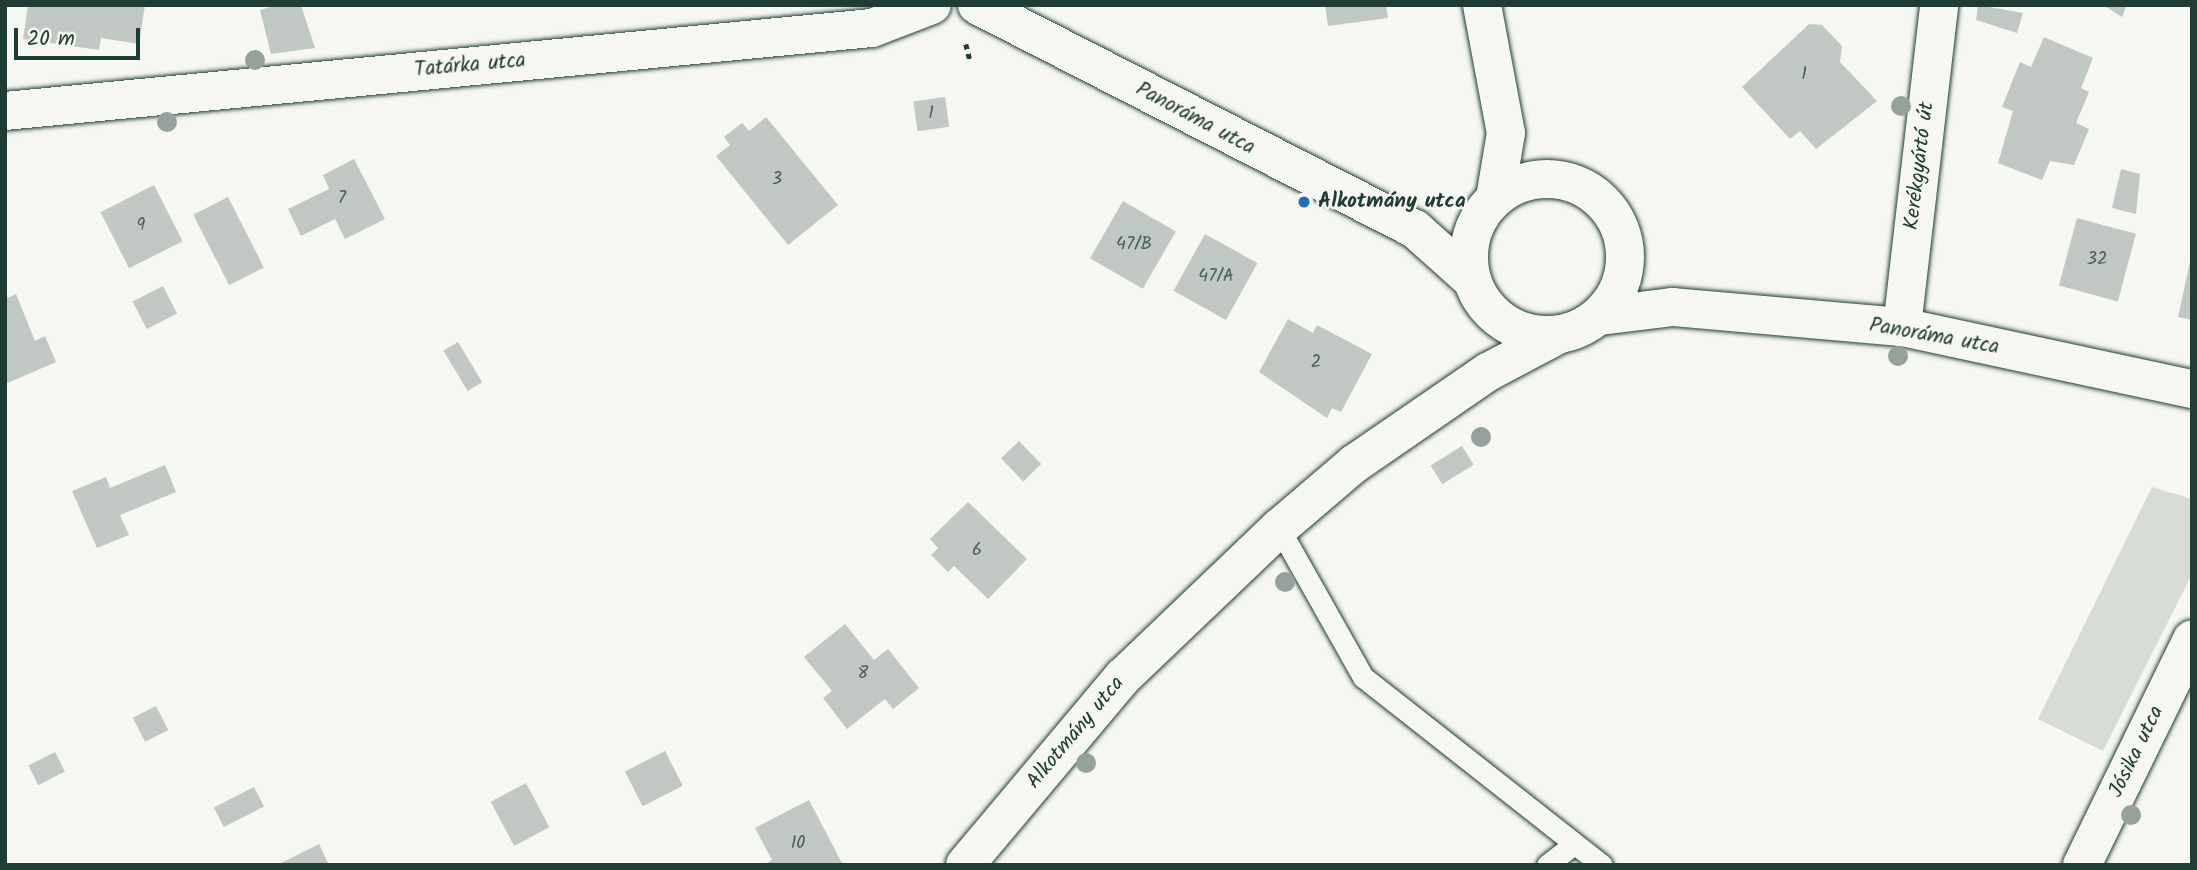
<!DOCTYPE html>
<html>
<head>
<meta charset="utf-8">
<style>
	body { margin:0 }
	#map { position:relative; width:2197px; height:870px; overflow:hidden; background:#f6f6f2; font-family:Kalam,sans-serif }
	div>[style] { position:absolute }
	.green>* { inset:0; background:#d6dbd6 }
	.building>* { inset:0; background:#c1c8c3; transform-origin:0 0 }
	.path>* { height:4.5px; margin-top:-2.25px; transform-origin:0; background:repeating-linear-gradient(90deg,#1f3d34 0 5px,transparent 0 10px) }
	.roads { filter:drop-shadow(0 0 2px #1f3d34) drop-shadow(0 0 2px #1f3d34) }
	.service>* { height:21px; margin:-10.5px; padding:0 10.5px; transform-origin:10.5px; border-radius:10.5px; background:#f6f6f2 }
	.minor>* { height:38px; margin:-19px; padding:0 19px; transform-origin:19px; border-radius:19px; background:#f6f6f2 }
	.minor>.ring { margin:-19px; padding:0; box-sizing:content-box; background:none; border:38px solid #f6f6f2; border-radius:50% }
	.trees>* { width:20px; height:20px; margin:-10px; border-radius:50%; background:#94a29b }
	.dots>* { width:19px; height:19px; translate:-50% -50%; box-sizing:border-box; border:4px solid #f6f6f2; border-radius:50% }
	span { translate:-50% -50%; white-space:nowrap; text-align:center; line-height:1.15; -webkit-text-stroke:5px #f6f6f2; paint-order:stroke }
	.number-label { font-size:18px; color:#486058 }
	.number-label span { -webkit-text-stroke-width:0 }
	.street-label { font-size:21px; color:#1f3d34 }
	.poi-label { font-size:21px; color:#1f3d34; font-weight:700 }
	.left { translate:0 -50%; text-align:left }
	.frame { position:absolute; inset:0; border:7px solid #1f3d34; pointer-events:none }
	.scale { position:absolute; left:14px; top:28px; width:126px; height:32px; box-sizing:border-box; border:4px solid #1f3d34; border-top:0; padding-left:9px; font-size:21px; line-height:24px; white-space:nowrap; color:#1f3d34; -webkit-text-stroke:5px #f6f6f2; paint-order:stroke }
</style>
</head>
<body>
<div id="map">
	<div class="green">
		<div style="clip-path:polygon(2152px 487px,2192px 499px,2192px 574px,2103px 751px,2038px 719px)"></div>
	</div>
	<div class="building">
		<div style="clip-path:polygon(28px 5px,145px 5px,139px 44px,101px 38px,99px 50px,23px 39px)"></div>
		<div style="clip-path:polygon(278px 5px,301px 5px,315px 48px,271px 54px,260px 10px)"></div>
		<div style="clip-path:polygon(1325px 5px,1386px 5px,1388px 18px,1328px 26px)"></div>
		<div style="clip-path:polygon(1978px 5px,2023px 13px,2017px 33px,1976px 20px)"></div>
		<div style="clip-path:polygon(2103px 5px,2127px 5px,2122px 17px)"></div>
		<div style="clip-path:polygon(1809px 24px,1822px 25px,1842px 46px,1840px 62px,1877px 101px,1816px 149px,1800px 131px,1790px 139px,1742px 87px)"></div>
		<div style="clip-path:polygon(2044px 37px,2093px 58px,2081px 88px,2089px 92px,2076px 123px,2089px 129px,2074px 165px,2050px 161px,2042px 180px,1998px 163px,2013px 111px,2002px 107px,2020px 62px,2031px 67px)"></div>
		<div style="left:945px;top:97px;width:30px;height:32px;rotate:82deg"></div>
		<div style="clip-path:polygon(766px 117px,838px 205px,788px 245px,716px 156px,730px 145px,724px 137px,742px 123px,749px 131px)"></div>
		<div style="clip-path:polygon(354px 159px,385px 219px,345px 239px,335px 219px,301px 236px,288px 209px,329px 189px,323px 175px)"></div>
		<div style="clip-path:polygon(2121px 169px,2140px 174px,2136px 214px,2112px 208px)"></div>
		<div style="left:154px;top:185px;width:63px;height:60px;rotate:63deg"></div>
		<div style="left:228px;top:197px;width:79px;height:39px;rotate:63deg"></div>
		<div style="left:1123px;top:201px;width:61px;height:66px;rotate:30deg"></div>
		<div style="left:2077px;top:218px;width:61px;height:70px;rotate:15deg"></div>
		<div style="left:1205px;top:234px;width:60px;height:65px;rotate:29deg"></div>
		<div style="clip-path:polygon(2191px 257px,2192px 257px,2192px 320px,2178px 317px)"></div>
		<div style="left:163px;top:286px;width:31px;height:34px;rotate:63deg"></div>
		<div style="clip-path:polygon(16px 294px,35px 341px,45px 336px,56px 362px,5px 384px,5px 299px)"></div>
		<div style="clip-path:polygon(1288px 319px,1313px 333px,1317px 325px,1372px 354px,1341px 412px,1332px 408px,1327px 418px,1259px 372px)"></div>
		<div style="left:458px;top:342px;width:47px;height:17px;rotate:59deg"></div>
		<div style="left:1019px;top:441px;width:32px;height:25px;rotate:46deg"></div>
		<div style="left:1462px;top:446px;width:22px;height:37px;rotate:58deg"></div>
		<div style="clip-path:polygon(165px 465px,176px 492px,120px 515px,129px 535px,97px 548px,72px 491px,106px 477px,110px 488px)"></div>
		<div style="clip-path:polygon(968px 502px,1027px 559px,988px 599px,954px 566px,948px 572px,931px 555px,938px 548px,930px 539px)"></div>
		<div style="clip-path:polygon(845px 624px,874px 660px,888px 649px,919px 688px,893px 709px,885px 699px,847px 729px,823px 698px,832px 691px,804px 657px)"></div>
		<div style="left:156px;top:706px;width:27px;height:26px;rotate:63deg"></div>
		<div style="left:665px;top:751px;width:39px;height:45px;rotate:63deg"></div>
		<div style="left:55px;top:752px;width:22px;height:30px;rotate:63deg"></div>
		<div style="left:526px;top:783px;width:50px;height:40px;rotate:62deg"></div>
		<div style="left:254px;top:787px;width:22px;height:45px;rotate:63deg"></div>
		<div style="clip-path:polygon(809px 800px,843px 865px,763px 865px,772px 860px,755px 828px)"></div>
		<div style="clip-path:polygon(319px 844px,329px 865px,282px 865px,281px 863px)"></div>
	</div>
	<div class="path">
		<div style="left:966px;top:44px;width:16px;rotate:76deg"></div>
	</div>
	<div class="roads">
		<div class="service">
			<div style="left:1279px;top:528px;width:171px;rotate:60.6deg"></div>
			<div style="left:1363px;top:677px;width:304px;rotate:38.2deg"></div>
			<div style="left:1547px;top:865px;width:34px;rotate:-38deg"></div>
		</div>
		<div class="minor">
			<div style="left:977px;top:5px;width:492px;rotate:27.1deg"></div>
			<div style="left:1415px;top:229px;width:76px;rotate:41.8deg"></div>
			<div style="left:1482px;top:5px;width:130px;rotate:79.4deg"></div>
			<div style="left:1506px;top:133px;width:66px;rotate:99.6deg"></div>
			<div style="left:5px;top:111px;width:871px;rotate:-5.47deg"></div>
			<div style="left:872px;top:28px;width:64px;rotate:-21deg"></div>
			<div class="ring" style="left:1469px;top:179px;width:118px;height:118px"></div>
			<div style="left:1600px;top:316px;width:74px;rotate:-7deg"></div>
			<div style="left:1673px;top:307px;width:230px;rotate:5deg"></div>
			<div style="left:1902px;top:327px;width:297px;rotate:12.1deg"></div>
			<div style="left:1902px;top:327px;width:324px;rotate:-83.4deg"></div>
			<div style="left:965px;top:865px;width:246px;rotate:-50deg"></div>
			<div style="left:1123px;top:677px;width:216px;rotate:-43.7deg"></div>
			<div style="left:1279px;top:528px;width:99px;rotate:-40.5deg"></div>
			<div style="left:1354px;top:464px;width:163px;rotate:-34.5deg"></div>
			<div style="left:1488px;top:372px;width:79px;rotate:-27.9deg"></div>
			<div style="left:2082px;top:865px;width:251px;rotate:-64deg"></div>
		</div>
	</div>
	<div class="trees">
		<div style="left:255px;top:60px"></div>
		<div style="left:1901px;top:106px"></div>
		<div style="left:167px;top:122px"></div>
		<div style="left:1898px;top:356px"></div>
		<div style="left:1481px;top:437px"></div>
		<div style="left:1285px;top:582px"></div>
		<div style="left:1086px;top:763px"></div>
		<div style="left:2131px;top:815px"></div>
	</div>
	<div class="dots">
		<div style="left:1304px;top:202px;background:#1f6fb2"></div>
	</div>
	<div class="number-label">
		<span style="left:1804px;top:75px">1</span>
		<span style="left:931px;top:114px">1</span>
		<span style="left:777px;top:180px">3</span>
		<span style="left:342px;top:199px">7</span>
		<span style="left:141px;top:226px">9</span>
		<span style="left:1134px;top:245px">47/B</span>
		<span style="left:2097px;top:260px">32</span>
		<span style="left:1216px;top:277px">47/A</span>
		<span style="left:1316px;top:363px">2</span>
		<span style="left:977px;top:551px">6</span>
		<span style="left:863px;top:674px">8</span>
		<span style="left:798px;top:844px">10</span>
	</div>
	<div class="street-label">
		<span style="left:470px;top:66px;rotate:-5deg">Tatárka utca</span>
		<span style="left:1195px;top:119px;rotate:28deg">Panoráma utca</span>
		<span style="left:1920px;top:166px;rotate:-83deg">Kerékgyártó út</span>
		<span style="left:1934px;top:337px;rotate:10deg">Panoráma utca</span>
		<span style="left:1076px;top:733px;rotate:-50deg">Alkotmány utca</span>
		<span style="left:2137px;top:752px;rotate:-64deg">Jósika utca</span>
	</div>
	<div class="poi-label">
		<span class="left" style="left:1318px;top:202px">Alkotmány utca</span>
	</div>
	<div class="frame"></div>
	<div class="scale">20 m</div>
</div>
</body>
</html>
